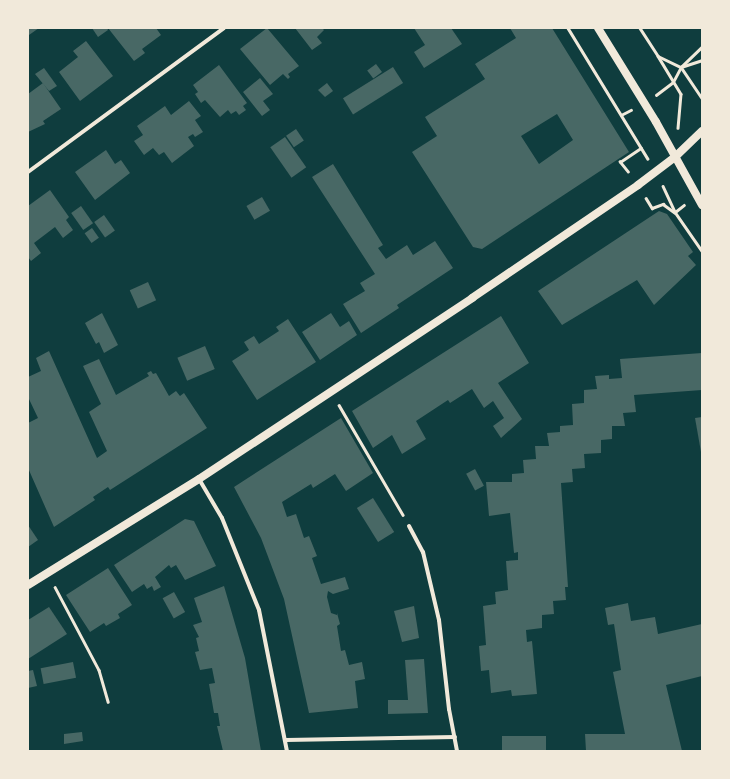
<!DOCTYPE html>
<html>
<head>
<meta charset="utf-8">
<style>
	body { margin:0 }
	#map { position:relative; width:730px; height:779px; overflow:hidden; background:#0f3d3e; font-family:Lato,sans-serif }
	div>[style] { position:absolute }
	.building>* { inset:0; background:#486865; transform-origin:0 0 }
	.path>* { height:2.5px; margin:-1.25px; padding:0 1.25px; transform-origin:1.25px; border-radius:1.25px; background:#f1e9da }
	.minor>* { height:4px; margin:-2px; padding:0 2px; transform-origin:2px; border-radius:2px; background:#f1e9da }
	.secondary>* { height:8px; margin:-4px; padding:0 4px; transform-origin:4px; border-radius:4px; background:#f1e9da }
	span { translate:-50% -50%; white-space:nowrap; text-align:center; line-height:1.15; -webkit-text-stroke:3.5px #f1e9da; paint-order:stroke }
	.frame { position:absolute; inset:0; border:29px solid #f1e9da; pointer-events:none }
</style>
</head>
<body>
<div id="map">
	<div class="building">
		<div style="clip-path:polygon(28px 28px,39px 28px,29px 35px)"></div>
		<div style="clip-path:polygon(92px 28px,107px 28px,108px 30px,98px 37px)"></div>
		<div style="clip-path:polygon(108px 28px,156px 28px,161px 35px,142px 49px,145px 53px,134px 61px)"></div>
		<div style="clip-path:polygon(267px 28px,299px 66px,288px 74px,290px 77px,288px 79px,283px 74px,270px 85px,240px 49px)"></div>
		<div style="clip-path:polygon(295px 28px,322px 28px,324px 30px,317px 37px,322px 43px,312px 50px)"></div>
		<div style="clip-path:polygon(414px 28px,451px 28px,462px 44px,424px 68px,414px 52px,425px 45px)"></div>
		<div style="clip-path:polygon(evenodd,510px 28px,552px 28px,629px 152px,482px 249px,473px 247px,412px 152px,437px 136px,425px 117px,485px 79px,475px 64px,516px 38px,510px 28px,557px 114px,573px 140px,539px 164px,521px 136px,557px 114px)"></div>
		<div style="clip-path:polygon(86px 41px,113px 76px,80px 101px,59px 72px,78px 57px,73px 51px)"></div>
		<div style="left:376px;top:64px;width:10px;height:11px;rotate:53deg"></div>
		<div style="clip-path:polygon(219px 65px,247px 103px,243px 106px,246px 110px,239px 115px,236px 111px,231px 114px,228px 110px,220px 117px,205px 100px,201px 103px,195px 94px,198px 92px,193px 85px)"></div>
		<div style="left:393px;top:67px;width:19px;height:59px;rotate:58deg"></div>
		<div style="clip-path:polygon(44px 68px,57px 86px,49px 91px,35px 74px)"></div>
		<div style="clip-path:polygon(260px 78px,273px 94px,263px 101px,270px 110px,262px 116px,243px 92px)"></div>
		<div style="clip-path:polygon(43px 83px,61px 109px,43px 121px,45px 124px,28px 132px,28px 94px)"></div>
		<div style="clip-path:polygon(327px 83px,333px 91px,325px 97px,318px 90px)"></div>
		<div style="clip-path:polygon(189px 101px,201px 116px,195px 120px,203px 132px,195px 137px,193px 134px,188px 137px,194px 146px,172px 163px,164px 152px,159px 155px,153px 148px,144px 155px,134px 141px,143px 135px,137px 126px,165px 106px,171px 115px)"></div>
		<div style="left:296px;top:129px;width:14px;height:12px;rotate:56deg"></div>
		<div style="left:285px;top:137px;width:37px;height:18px;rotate:55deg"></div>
		<div style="clip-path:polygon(106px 150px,115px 164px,121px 160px,130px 173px,95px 200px,75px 172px)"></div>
		<div style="clip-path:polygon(333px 164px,383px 245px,378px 248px,386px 259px,407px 245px,413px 255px,435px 241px,453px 268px,397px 305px,399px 308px,361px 333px,343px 304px,365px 291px,360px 283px,375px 274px,312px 177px)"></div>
		<div style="clip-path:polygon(50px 190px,69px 217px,66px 220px,73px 230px,63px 238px,55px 227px,34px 243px,41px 253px,31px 261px,28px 257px,28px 206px)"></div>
		<div style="left:262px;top:197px;width:16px;height:18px;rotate:60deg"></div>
		<div style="left:81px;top:206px;width:21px;height:12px;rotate:55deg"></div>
		<div style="clip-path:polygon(659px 211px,667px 214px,693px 252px,688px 256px,696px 265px,654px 305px,637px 280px,562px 325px,538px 291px)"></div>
		<div style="left:104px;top:215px;width:19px;height:12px;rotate:55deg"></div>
		<div style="left:92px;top:228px;width:12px;height:9px;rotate:55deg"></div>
		<div style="left:148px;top:282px;width:20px;height:20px;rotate:66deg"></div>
		<div style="clip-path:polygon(102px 313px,118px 345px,104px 353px,99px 342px,96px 344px,85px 323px)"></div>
		<div style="clip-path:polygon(331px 313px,340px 327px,349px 321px,357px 335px,320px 360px,302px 332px)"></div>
		<div style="clip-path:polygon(501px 316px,529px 363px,498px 383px,522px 419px,501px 438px,493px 426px,504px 418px,493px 401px,484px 408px,472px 389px,450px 403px,448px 400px,416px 421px,426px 439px,402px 454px,392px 435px,373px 448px,352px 411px)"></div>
		<div style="clip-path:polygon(288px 319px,316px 362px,257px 400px,232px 361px,249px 350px,244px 342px,254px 336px,259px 344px,279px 331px,276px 327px)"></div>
		<div style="left:205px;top:346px;width:25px;height:30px;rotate:67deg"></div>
		<div style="clip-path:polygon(49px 351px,97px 458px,107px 451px,89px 412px,101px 404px,83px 366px,99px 359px,116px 395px,149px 376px,147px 373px,151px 371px,153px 374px,156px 373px,169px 396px,176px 391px,180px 396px,184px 393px,207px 428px,110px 490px,108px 487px,93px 497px,95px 500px,54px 527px,28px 468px,28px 423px,38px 418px,28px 397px,28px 377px,41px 371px,36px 358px)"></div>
		<div style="clip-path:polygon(702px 353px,702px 390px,634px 395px,636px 412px,623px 413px,625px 426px,612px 426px,612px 439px,601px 440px,601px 453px,584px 454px,585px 468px,572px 469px,573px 482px,561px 483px,568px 587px,565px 587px,566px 600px,553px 601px,554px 614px,542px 615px,542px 628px,526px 630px,527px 642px,532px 641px,537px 694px,512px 696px,511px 690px,491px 693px,489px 670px,481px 671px,479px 646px,486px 645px,483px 606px,496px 604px,495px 592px,508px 590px,506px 561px,518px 560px,518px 552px,514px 553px,510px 513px,489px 516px,486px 482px,512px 482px,512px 474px,524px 473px,523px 460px,536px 459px,535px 446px,549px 446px,547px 433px,560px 432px,560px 426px,573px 425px,572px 404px,584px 403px,584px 390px,597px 389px,595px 376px,609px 375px,609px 379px,622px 378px,620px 359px)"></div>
		<div style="clip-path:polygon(702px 417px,702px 452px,701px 452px,695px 418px)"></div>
		<div style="clip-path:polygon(341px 418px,373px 473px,346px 491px,335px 474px,313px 488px,311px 484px,282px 502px,287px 517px,296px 514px,304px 538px,309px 536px,317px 556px,312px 558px,321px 584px,345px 577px,349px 589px,333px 594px,328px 591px,327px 597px,331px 613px,337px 615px,337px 613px,340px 624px,337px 626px,341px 651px,345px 650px,349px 665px,362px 662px,365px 679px,355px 681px,358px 708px,309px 713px,284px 599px,261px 538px,234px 487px)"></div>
		<div style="left:475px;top:469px;width:19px;height:10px;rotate:62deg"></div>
		<div style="left:373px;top:498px;width:40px;height:19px;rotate:58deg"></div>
		<div style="clip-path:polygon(185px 519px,194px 521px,216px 566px,185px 580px,176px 565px,171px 568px,169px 565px,155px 577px,161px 587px,154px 591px,152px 586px,147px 589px,144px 584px,132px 592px,114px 565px)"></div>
		<div style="clip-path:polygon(28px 525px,38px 540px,28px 547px)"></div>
		<div style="clip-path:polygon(108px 568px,132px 605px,118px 614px,120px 618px,106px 626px,104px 623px,90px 632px,66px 595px)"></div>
		<div style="clip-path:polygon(224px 586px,245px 658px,261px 751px,223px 751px,217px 726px,220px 726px,218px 713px,214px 713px,209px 684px,215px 683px,212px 668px,200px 670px,195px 652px,199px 651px,196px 638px,199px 637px,193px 625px,202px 622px,194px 598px)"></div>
		<div style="left:174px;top:592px;width:23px;height:13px;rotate:61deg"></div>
		<div style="clip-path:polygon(628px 603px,631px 621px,655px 617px,658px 634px,702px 624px,702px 676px,666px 685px,682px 751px,586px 751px,585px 734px,625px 734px,613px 672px,621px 670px,614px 624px,608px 625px,605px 608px)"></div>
		<div style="clip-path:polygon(414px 606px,419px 638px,402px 642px,394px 611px)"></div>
		<div style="clip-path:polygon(49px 607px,67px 634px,28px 659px,28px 620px)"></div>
		<div style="clip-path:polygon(424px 659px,428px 713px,388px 714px,388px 700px,408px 700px,405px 660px)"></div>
		<div style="left:73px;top:662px;width:16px;height:33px;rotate:79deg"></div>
		<div style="clip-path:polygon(33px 670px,37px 686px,28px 688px,28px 671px)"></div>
		<div style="clip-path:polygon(82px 732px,83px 741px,64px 744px,64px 734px)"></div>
		<div style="left:502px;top:736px;width:44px;height:15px"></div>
	</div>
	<div class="path">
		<div style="left:568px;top:28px;width:153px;rotate:58.6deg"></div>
		<div style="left:640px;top:28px;width:33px;rotate:57deg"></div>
		<div style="left:658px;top:56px;width:25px;rotate:26deg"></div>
		<div style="left:681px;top:67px;width:22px;rotate:-18deg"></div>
		<div style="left:658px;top:56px;width:44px;rotate:58.8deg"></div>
		<div style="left:681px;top:94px;width:34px;rotate:95deg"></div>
		<div style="left:681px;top:67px;width:37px;rotate:56deg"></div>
		<div style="left:656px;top:95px;width:21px;rotate:-37deg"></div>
		<div style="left:673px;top:82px;width:17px;rotate:-62deg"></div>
		<div style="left:681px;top:67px;width:29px;rotate:-44deg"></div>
		<div style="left:621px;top:115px;width:11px;rotate:-27deg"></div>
		<div style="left:628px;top:172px;width:13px;rotate:-129deg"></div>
		<div style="left:620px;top:162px;width:25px;rotate:-34deg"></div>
		<div style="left:663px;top:186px;width:29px;rotate:65deg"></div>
		<div style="left:675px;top:212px;width:47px;rotate:55.3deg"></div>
		<div style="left:646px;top:198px;width:12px;rotate:59deg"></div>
		<div style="left:652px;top:208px;width:12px;rotate:-20deg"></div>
		<div style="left:663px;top:204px;width:14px;rotate:36deg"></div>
		<div style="left:675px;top:212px;width:11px;rotate:-38deg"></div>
		<div style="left:339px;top:405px;width:127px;rotate:59.8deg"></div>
		<div style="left:55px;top:587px;width:94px;rotate:62.1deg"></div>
		<div style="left:99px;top:670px;width:33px;rotate:74deg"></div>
	</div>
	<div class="minor">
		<div style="left:28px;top:172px;width:243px;rotate:-36.3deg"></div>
		<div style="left:199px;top:479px;width:45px;rotate:59.5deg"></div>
		<div style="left:222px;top:518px;width:99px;rotate:68.1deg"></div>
		<div style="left:259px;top:610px;width:144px;rotate:78.8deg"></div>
		<div style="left:409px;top:526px;width:30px;rotate:62deg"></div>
		<div style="left:423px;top:552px;width:70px;rotate:76.8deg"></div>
		<div style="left:439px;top:620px;width:90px;rotate:83.6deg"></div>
		<div style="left:449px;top:709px;width:43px;rotate:79.2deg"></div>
		<div style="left:286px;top:740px;width:169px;rotate:-1deg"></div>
	</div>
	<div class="secondary">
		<div style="left:598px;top:28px;width:110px;rotate:58.3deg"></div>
		<div style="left:656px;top:122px;width:95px;rotate:61deg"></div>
		<div style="left:28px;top:585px;width:201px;rotate:-31.8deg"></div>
		<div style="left:199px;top:479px;width:328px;rotate:-33.5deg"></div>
		<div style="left:472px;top:298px;width:201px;rotate:-34.2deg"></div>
		<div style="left:638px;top:185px;width:46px;rotate:-37.1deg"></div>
		<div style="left:675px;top:157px;width:37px;rotate:-44deg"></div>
	</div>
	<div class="frame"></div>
</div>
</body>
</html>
